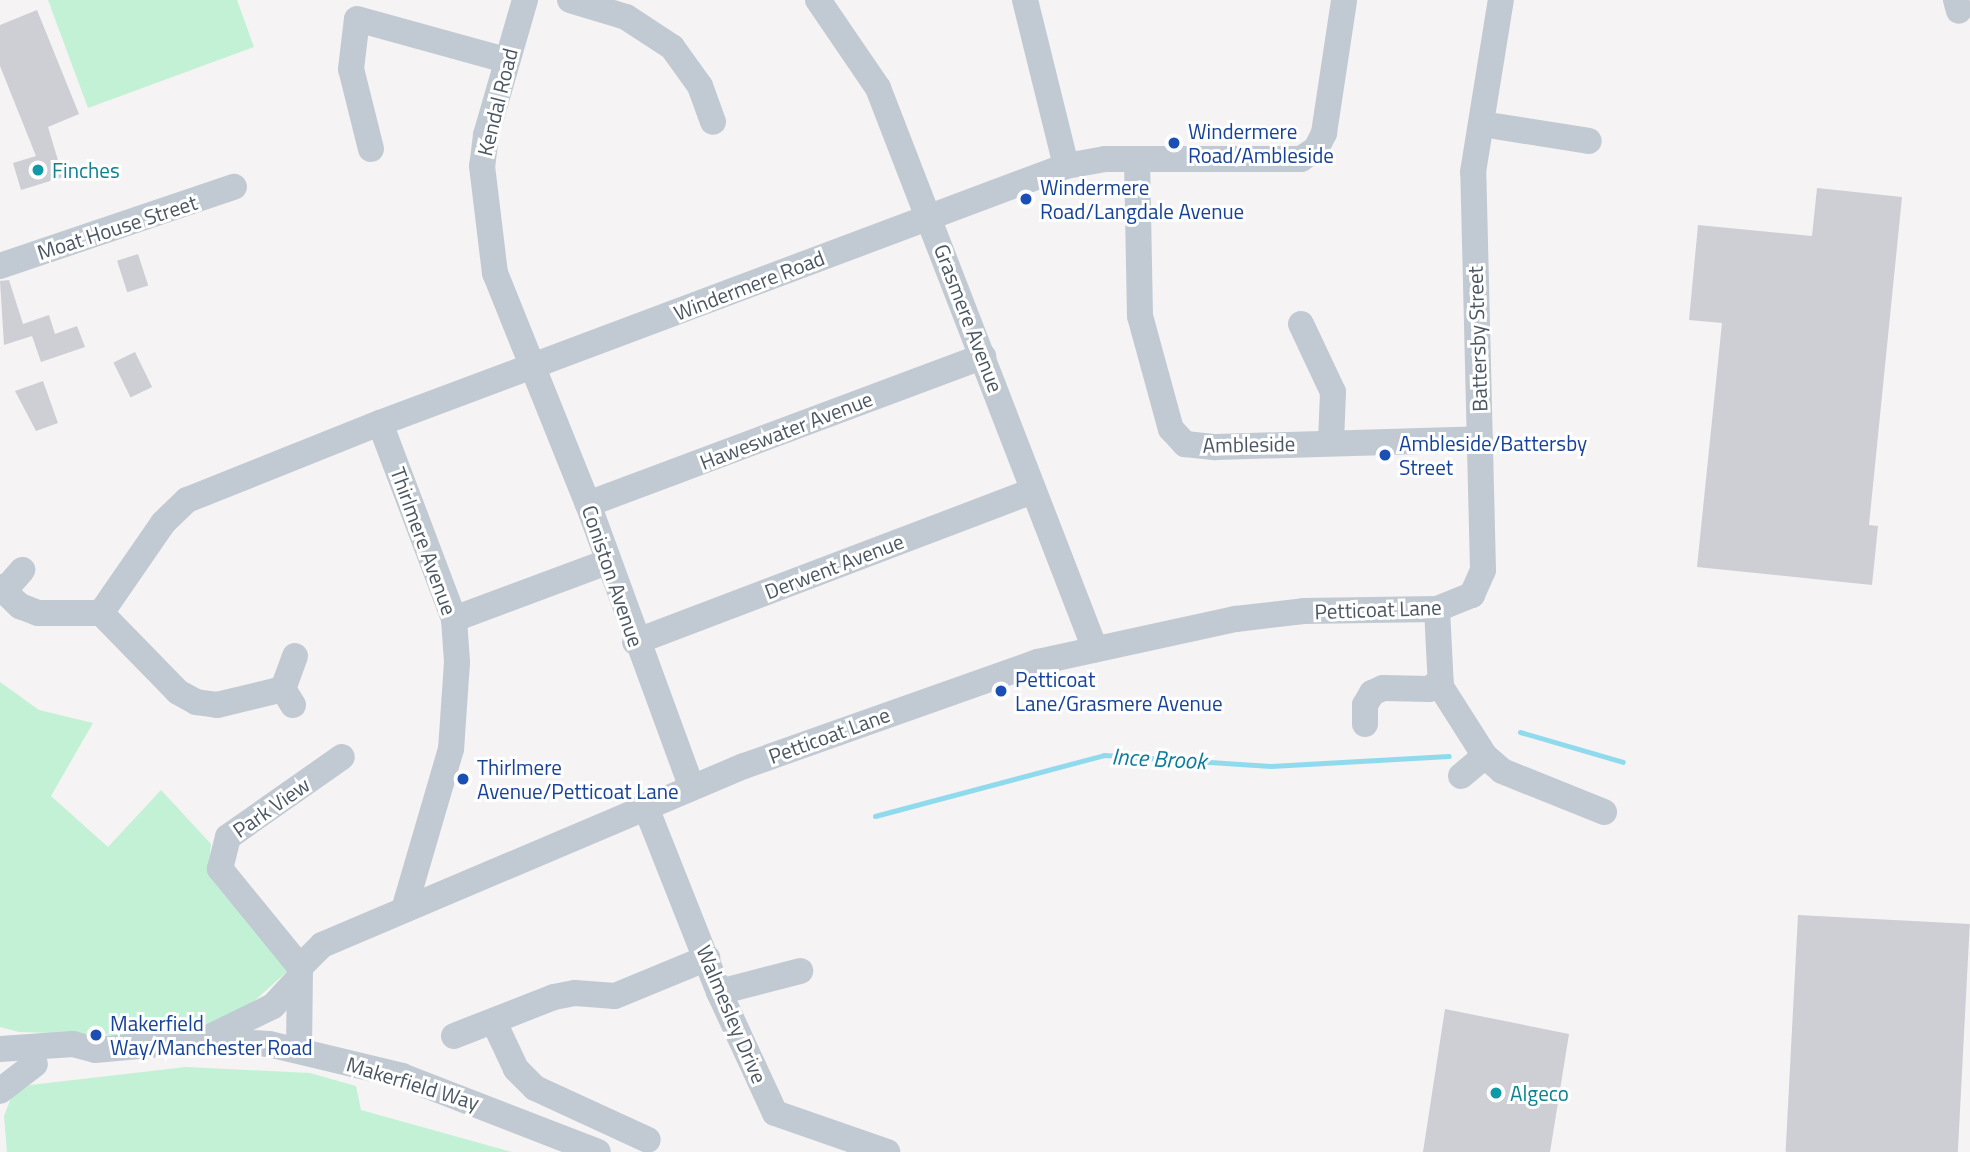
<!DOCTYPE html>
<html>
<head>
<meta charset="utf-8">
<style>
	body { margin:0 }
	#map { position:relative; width:1970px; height:1152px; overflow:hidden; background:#f5f3f3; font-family:"Titillium Web",sans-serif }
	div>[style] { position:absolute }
	.green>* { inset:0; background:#c3f1d5 }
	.stream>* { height:5px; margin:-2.5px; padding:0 2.5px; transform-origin:2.5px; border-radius:2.5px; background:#90daee }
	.building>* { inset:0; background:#cdcfd5; transform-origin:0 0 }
	.minor>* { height:26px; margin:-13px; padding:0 13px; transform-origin:13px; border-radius:13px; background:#c1cad2 }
	.dots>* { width:19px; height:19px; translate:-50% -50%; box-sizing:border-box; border:4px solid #fff; border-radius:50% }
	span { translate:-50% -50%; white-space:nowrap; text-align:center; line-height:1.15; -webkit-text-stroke:6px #fff; paint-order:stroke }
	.street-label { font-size:21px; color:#4a5661 }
	.transit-label { font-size:21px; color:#164399 }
	.left { translate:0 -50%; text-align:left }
	.culture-label { font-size:21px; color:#0d838f }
	.water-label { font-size:23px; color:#0c7c9b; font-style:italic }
</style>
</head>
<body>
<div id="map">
	<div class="green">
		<div style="clip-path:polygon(48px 0,237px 0,254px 47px,88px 108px)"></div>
		<div style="clip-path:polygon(0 682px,39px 710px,93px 723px,51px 796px,108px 847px,161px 790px,211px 844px,209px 865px,290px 969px,234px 1019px,180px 1037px,19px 1032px,0 1027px)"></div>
		<div style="clip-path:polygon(186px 1067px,310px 1073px,356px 1086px,361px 1110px,512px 1152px,7px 1152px,4px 1116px,12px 1095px,30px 1085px)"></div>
	</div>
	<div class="stream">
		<div style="left:1520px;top:732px;width:107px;rotate:16.2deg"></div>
		<div style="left:875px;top:816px;width:237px;rotate:-14.9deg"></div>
		<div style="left:1104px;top:755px;width:167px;rotate:3.8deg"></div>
		<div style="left:1271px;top:766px;width:178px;rotate:-3.2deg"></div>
	</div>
	<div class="building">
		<div style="clip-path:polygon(37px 10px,79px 114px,48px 127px,63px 177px,21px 190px,13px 163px,36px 156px,0 66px,0 25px)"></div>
		<div style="clip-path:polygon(1817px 188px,1902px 197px,1869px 525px,1878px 526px,1872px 585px,1697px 567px,1722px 323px,1689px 320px,1698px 225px,1812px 236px)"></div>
		<div style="left:138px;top:254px;width:33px;height:22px;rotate:72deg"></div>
		<div style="clip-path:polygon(9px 280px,23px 324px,49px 315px,55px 334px,77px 326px,85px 347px,41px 362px,32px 336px,4px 345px,0 281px)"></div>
		<div style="left:135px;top:352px;width:39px;height:24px;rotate:64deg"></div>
		<div style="clip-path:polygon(43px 381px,58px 423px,36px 431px,15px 391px)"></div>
		<div style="left:1798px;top:915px;width:172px;height:237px;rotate:3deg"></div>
		<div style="clip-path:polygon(1445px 1009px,1569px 1034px,1550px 1152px,1423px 1152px)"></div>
	</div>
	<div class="minor">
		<div style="left:525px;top:0;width:141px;rotate:106.1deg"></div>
		<div style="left:486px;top:135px;width:31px;rotate:97deg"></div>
		<div style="left:482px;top:166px;width:108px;rotate:83.1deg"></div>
		<div style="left:495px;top:273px;width:249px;rotate:68.1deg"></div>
		<div style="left:588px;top:504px;width:300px;rotate:69.9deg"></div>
		<div style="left:570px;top:0;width:59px;rotate:16.9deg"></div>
		<div style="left:626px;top:17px;width:55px;rotate:33.1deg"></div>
		<div style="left:672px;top:47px;width:48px;rotate:54.3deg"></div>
		<div style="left:700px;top:86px;width:38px;rotate:70deg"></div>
		<div style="left:818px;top:0;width:107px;rotate:55.7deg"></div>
		<div style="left:878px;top:88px;width:602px;rotate:68.85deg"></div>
		<div style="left:1025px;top:0;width:171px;rotate:76.1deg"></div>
		<div style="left:1956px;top:0;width:11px;rotate:75deg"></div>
		<div style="left:1482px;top:124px;width:108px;rotate:9deg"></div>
		<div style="left:371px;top:149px;width:82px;rotate:-104deg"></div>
		<div style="left:351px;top:69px;width:50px;rotate:-83.2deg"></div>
		<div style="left:357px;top:19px;width:155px;rotate:15.4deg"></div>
		<div style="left:1137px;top:160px;width:156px;rotate:88.9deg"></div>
		<div style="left:1140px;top:316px;width:117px;rotate:74.7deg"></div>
		<div style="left:1171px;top:429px;width:21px;rotate:47deg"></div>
		<div style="left:1185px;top:444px;width:31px;rotate:6deg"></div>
		<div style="left:1216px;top:447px;width:264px;rotate:-1.7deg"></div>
		<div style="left:0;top:266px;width:247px;rotate:-18.7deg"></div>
		<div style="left:1301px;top:324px;width:75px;rotate:64.8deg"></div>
		<div style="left:1333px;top:392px;width:49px;rotate:92.3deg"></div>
		<div style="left:380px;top:423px;width:210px;rotate:69.3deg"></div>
		<div style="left:454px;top:619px;width:43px;rotate:86deg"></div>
		<div style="left:457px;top:662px;width:87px;rotate:93.9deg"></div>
		<div style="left:451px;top:749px;width:164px;rotate:106.3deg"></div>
		<div style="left:588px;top:504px;width:422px;rotate:-20.5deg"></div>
		<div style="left:0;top:587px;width:28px;rotate:44deg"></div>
		<div style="left:20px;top:606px;width:19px;rotate:21deg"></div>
		<div style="left:38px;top:613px;width:63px"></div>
		<div style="left:101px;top:613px;width:110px;rotate:45.7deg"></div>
		<div style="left:178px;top:692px;width:21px;rotate:29deg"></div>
		<div style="left:196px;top:702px;width:21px;rotate:8deg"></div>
		<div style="left:217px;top:705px;width:68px;rotate:-13.6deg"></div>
		<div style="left:4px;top:591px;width:28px;rotate:-49deg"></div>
		<div style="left:1437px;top:609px;width:78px;rotate:87.1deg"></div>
		<div style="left:1441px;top:687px;width:82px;rotate:57.5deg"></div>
		<div style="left:1485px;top:756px;width:23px;rotate:41deg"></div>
		<div style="left:1502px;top:771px;width:110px;rotate:21.9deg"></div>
		<div style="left:101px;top:613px;width:109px;rotate:-55.4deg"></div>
		<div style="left:163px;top:523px;width:33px;rotate:-44deg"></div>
		<div style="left:187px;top:500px;width:208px;rotate:-21.8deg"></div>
		<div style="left:380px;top:423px;width:733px;rotate:-20.54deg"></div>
		<div style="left:1066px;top:166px;width:40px;rotate:-10deg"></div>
		<div style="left:1105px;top:159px;width:196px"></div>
		<div style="left:1301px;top:159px;width:18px;rotate:-34deg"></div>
		<div style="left:1316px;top:149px;width:18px;rotate:-63deg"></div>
		<div style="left:1324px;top:133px;width:134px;rotate:-81.4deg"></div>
		<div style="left:454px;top:619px;width:163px;rotate:-20.4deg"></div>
		<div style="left:635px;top:642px;width:426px;rotate:-20.8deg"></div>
		<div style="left:293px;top:705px;width:19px;rotate:-122deg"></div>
		<div style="left:283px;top:689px;width:35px;rotate:-70deg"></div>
		<div style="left:1365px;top:724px;width:19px;rotate:-90deg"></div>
		<div style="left:1365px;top:705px;width:14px;rotate:-60deg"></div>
		<div style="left:1372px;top:693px;width:12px;rotate:-24deg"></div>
		<div style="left:1383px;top:688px;width:46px;rotate:1.2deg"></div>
		<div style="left:1429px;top:689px;width:14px;rotate:-36deg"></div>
		<div style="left:1461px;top:776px;width:31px;rotate:-40deg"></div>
		<div style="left:645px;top:805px;width:201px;rotate:68.4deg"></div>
		<div style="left:719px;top:992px;width:133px;rotate:65.2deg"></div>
		<div style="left:775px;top:1113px;width:119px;rotate:19.2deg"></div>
		<div style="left:300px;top:967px;width:127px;rotate:-129.2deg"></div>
		<div style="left:220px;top:869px;width:33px;rotate:-76deg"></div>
		<div style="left:228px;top:837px;width:139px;rotate:-35.1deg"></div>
		<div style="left:719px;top:992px;width:84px;rotate:-14.5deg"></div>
		<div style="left:494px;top:1022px;width:52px;rotate:64.9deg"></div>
		<div style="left:516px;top:1069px;width:27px;rotate:45deg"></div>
		<div style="left:535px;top:1088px;width:124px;rotate:24.7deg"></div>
		<div style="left:454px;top:1036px;width:107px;rotate:-21.3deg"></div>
		<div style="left:554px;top:997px;width:21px;rotate:-11deg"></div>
		<div style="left:575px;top:993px;width:40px;rotate:4.3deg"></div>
		<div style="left:615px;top:996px;width:100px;rotate:-22.4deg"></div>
		<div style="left:208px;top:1038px;width:72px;rotate:-26.2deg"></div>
		<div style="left:273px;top:1006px;width:38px;rotate:-47deg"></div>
		<div style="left:0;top:1049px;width:73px;rotate:-3.9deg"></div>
		<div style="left:73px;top:1044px;width:23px;rotate:15deg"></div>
		<div style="left:95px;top:1050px;width:110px;rotate:-5.2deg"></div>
		<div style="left:205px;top:1040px;width:64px;rotate:3.6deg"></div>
		<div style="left:269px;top:1044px;width:137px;rotate:13.5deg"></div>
		<div style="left:402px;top:1076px;width:210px;rotate:21.2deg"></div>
		<div style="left:299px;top:1050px;width:83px;rotate:-89.3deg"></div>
		<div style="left:300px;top:967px;width:31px;rotate:-45deg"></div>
		<div style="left:322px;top:945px;width:458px;rotate:-23deg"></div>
		<div style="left:744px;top:766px;width:312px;rotate:-19.5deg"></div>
		<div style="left:1038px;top:662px;width:203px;rotate:-12.3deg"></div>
		<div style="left:1236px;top:619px;width:68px;rotate:-6.7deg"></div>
		<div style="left:1304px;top:611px;width:133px;rotate:-0.9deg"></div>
		<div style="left:1437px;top:609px;width:38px;rotate:-22deg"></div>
		<div style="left:1472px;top:595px;width:27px;rotate:-66deg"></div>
		<div style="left:1483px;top:570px;width:398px;rotate:-91.4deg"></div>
		<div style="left:1473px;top:172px;width:174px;rotate:-80.8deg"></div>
		<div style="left:0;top:1091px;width:44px;rotate:-37.6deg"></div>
	</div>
	<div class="dots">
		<div style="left:1174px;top:143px;background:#1a4fb4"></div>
		<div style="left:38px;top:170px;background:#0f9aa8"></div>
		<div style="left:1026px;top:199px;background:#1a4fb4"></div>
		<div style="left:1385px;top:455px;background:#1a4fb4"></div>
		<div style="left:1001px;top:691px;background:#1a4fb4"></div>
		<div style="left:463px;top:779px;background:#1a4fb4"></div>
		<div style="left:96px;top:1035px;background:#1a4fb4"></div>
		<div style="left:1496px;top:1093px;background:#0f9aa8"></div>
	</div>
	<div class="street-label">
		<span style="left:497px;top:102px;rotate:-76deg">Kendal Road</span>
		<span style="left:117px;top:227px;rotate:-18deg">Moat House Street</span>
		<span style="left:749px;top:285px;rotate:-21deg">Windermere Road</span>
		<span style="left:969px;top:318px;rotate:69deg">Grasmere Avenue</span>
		<span style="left:1477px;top:339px;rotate:-92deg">Battersby Street</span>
		<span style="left:786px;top:430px;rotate:-21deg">Haweswater Avenue</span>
		<span style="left:1249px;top:444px;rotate:-1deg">Ambleside</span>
		<span style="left:424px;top:541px;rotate:70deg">Thirlmere Avenue</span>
		<span style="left:834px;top:566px;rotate:-21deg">Derwent Avenue</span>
		<span style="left:613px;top:576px;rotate:71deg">Coniston Avenue</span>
		<span style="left:1378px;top:609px;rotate:-2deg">Petticoat Lane</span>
		<span style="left:829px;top:735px;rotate:-20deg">Petticoat Lane</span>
		<span style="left:271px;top:807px;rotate:-35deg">Park View</span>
		<span style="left:732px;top:1014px;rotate:67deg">Walmesley Drive</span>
		<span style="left:413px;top:1083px;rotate:17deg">Makerfield Way</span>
	</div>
	<div class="transit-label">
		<span class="left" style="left:1188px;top:143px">Windermere<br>Road/Ambleside</span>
		<span class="left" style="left:1040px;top:199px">Windermere<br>Road/Langdale Avenue</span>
		<span class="left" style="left:1399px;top:455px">Ambleside/Battersby<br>Street</span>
		<span class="left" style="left:1015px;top:691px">Petticoat<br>Lane/Grasmere Avenue</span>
		<span class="left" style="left:477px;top:779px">Thirlmere<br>Avenue/Petticoat Lane</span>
		<span class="left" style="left:110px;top:1035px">Makerfield<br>Way/Manchester Road</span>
	</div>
	<div class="culture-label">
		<span class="left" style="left:52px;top:170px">Finches</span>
		<span class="left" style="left:1510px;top:1093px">Algeco</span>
	</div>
	<div class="water-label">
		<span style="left:1159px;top:759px;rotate:3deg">Ince Brook</span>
	</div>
</div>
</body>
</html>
